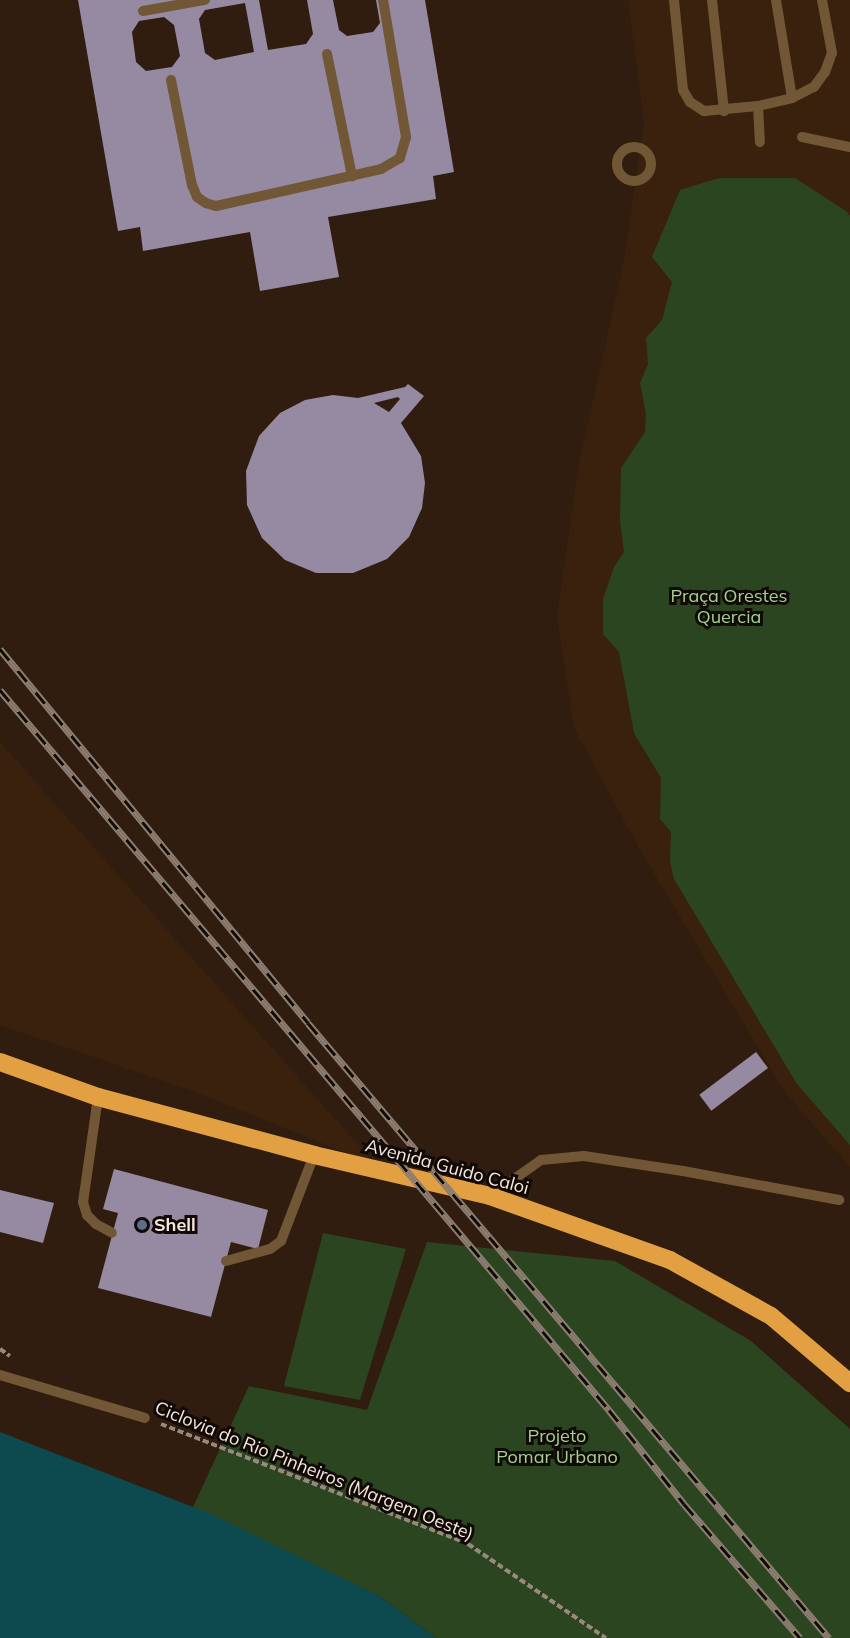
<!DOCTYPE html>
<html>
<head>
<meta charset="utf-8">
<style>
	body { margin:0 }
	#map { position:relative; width:850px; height:1638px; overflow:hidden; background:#301d0f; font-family:Mulish,sans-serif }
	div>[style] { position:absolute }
	.built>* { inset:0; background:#39210e }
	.green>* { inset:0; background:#2b4520 }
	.water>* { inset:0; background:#0c4a4f }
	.building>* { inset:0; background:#958aa2; transform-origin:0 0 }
	.path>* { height:4px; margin-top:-2px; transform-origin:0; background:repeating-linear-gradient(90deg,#98887d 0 6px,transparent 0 9px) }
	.lane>* { height:10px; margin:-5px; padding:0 5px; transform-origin:5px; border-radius:5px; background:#725736 }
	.lane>.ring { margin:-5px; padding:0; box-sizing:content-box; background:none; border:10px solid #725736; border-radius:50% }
	.highway>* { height:18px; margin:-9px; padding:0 9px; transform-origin:9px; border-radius:9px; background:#e3a042 }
	.rail>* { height:7px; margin-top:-3.5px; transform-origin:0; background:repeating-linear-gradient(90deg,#110905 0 14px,#8d7d71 0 28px); box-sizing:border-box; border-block:2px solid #8d7d71 }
	.dots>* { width:16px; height:16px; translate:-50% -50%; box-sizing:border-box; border:3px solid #110905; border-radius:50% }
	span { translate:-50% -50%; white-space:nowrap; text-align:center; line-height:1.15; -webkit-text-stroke:6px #110905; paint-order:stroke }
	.park-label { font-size:18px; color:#a3d390 }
	.street-label { font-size:18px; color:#f5e8df }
	.poi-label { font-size:18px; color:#f5e8df; font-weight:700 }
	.left { translate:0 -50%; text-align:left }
</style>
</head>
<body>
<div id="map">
	<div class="built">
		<div style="clip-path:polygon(628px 0,850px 0,850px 1167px,785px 1092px,639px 848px,574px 728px,557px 617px,578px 468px,624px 260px,644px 123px)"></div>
		<div style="clip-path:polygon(0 742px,376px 1165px,190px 1090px,0 1025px)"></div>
	</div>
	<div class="green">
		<div style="clip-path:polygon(719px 178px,795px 178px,846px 211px,850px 216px,850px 1145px,797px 1084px,674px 879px,670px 862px,671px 832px,660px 819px,661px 778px,634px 733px,619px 652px,603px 634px,603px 599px,614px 567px,624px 552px,620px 520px,621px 468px,645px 432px,646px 414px,640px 383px,648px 364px,646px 338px,662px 320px,672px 282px,652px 257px,680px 190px)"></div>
		<div style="clip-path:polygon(323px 1233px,406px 1249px,360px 1400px,284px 1386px)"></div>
		<div style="clip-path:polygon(427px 1242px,615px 1261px,751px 1341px,850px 1429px,850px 1638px,436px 1638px,379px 1596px,193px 1507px,249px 1386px,367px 1410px)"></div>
	</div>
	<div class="water">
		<div style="clip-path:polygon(0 1432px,211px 1514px,379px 1596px,436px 1638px,0 1638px)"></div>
	</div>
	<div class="building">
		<div style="clip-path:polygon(evenodd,78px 0,259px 0,268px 50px,306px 44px,313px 34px,307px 0,333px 0,339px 30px,347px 36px,373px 32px,380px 23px,376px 0,425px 0,454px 172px,433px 176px,436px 199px,328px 217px,339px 277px,260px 291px,250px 232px,143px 251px,140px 227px,118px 231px,78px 0,245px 3px,254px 52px,215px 60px,205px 53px,199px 19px,205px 10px,245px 3px,78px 0,164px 17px,174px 25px,180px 56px,172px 67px,146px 71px,136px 62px,132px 32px,139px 21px,164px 17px)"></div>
		<div style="clip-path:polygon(evenodd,408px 384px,424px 396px,401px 423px,421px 456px,425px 483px,422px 508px,409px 537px,387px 559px,353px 573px,316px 573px,285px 560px,262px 538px,247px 505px,246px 471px,259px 436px,280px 413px,305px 400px,333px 395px,358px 398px,405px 387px,408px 384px,398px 397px,400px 399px,389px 412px,374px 403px,398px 397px)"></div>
		<div style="left:756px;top:1052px;width:20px;height:71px;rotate:53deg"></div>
		<div style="clip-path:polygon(114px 1169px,268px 1210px,258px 1249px,231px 1242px,211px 1317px,98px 1288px,118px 1213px,103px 1209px)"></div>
		<div style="clip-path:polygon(0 1190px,54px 1203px,43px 1243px,0 1232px)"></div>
	</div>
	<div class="path">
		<div style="left:0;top:1349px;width:12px;rotate:35deg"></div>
		<div style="left:161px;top:1424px;width:330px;rotate:21.3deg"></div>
		<div style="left:468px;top:1544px;width:167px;rotate:34.3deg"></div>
	</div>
	<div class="lane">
		<div style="left:674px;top:0;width:90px;rotate:84.3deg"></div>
		<div style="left:683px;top:90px;width:14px;rotate:60deg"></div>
		<div style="left:690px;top:102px;width:17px;rotate:33deg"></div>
		<div style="left:704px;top:111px;width:54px;rotate:-5.3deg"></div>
		<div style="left:758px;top:106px;width:35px;rotate:-13deg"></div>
		<div style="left:792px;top:98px;width:25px;rotate:-27deg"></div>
		<div style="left:814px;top:87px;width:19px;rotate:-54deg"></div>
		<div style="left:825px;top:72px;width:20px;rotate:-70deg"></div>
		<div style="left:832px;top:53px;width:54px;rotate:-100.7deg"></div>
		<div style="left:712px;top:0;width:112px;rotate:83.8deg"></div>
		<div style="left:776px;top:0;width:99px;rotate:80.7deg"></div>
		<div style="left:143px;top:11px;width:63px;rotate:-10.1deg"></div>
		<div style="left:327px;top:54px;width:125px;rotate:78.4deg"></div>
		<div style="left:171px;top:80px;width:107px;rotate:78.7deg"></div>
		<div style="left:192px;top:185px;width:13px;rotate:67deg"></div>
		<div style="left:197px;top:197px;width:11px;rotate:34deg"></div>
		<div style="left:206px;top:203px;width:10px;rotate:17deg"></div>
		<div style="left:216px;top:206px;width:169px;rotate:-12.6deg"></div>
		<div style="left:381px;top:169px;width:22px;rotate:-30deg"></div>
		<div style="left:400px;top:158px;width:22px;rotate:-74deg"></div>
		<div style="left:406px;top:137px;width:139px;rotate:-99.5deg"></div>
		<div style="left:758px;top:106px;width:36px;rotate:87deg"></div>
		<div style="left:802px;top:137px;width:49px;rotate:11.8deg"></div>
		<div class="ring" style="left:617px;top:147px;width:24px;height:24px"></div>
		<div style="left:98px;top:1097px;width:106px;rotate:98.1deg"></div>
		<div style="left:83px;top:1202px;width:14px;rotate:73deg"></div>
		<div style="left:87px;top:1215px;width:13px;rotate:45deg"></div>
		<div style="left:96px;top:1224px;width:18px;rotate:29deg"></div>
		<div style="left:490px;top:1196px;width:62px;rotate:-35.2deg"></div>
		<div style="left:541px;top:1160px;width:43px;rotate:-5.3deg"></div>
		<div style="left:584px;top:1156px;width:100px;rotate:8.6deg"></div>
		<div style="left:683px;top:1171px;width:159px;rotate:10.5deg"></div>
		<div style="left:226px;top:1261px;width:46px;rotate:-15.3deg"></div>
		<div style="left:270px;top:1249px;width:14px;rotate:-36deg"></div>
		<div style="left:281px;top:1241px;width:92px;rotate:-69deg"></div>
		<div style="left:0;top:1375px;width:151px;rotate:16.5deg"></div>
	</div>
	<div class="highway">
		<div style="left:0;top:1062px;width:104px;rotate:19.7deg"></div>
		<div style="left:98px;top:1097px;width:224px;rotate:15deg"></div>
		<div style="left:314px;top:1155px;width:181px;rotate:13.1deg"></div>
		<div style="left:490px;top:1196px;width:191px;rotate:19.6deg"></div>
		<div style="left:670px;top:1260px;width:115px;rotate:29deg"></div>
		<div style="left:771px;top:1316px;width:104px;rotate:40.3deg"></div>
	</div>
	<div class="rail">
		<div style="left:0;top:649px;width:484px;rotate:50.5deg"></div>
		<div style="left:308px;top:1023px;width:806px;rotate:49.73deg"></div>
		<div style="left:0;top:690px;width:943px;rotate:49.77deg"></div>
		<div style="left:609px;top:1410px;width:120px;rotate:51.4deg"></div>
		<div style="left:684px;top:1504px;width:177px;rotate:49.1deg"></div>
	</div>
	<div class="dots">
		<div style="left:142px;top:1225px;background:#5c6f8a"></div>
	</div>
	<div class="park-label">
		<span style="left:729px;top:607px">Praça Orestes<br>Quercia</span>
		<span style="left:557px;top:1447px">Projeto<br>Pomar Urbano</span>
	</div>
	<div class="street-label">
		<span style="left:447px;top:1167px;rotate:15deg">Avenida Guido Caloi</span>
		<span style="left:314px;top:1471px;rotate:22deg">Ciclovia do Rio Pinheiros (Margem Oeste)</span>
	</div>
	<div class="poi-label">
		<span class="left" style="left:154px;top:1225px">Shell</span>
	</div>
</div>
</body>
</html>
